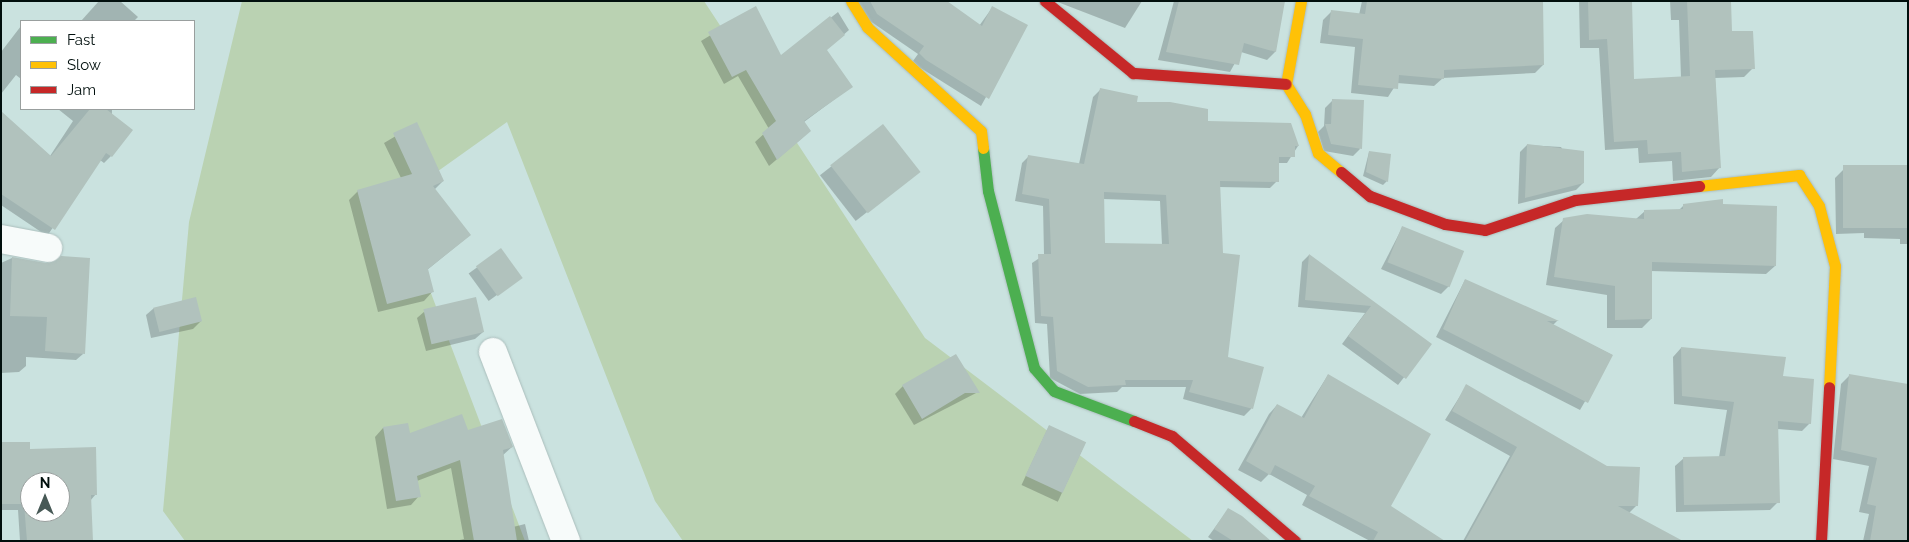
<!DOCTYPE html>
<html>
<head>
<meta charset="utf-8">
<style>
	body { margin:0 }
	#map { position:relative; width:1909px; height:542px; overflow:hidden; background:#cae2df; font-family:Raleway,sans-serif }
	div>[style] { position:absolute }
	.green>* { inset:0; background:#bad2b2 }
	.shadow>* { inset:0; background:#0003; transform-origin:0 0 }
	.building>* { inset:0; background:#b1c2bd; transform-origin:0 0 }
	.roads { filter:drop-shadow(0 0 1px #abbebc) drop-shadow(0 0 1px #abbebc) }
	.street>* { height:28px; margin:-14px; padding:0 14px; transform-origin:14px; border-radius:14px; background:#f7fbfa }
	.fast>* { height:11px; margin:-5.5px; padding:0 5.5px; transform-origin:5.5px; border-radius:5.5px; background:#4caf50 }
	.slow>* { height:11px; margin:-5.5px; padding:0 5.5px; transform-origin:5.5px; border-radius:5.5px; background:#ffc107 }
	.jam>* { height:11px; margin:-5.5px; padding:0 5.5px; transform-origin:5.5px; border-radius:5.5px; background:#c62828 }
	span { translate:-50% -50%; white-space:nowrap; text-align:center; line-height:1.15; -webkit-text-stroke:4px #fff; paint-order:stroke }
	.frame { position:absolute; inset:0; border:2px solid #010f0d; pointer-events:none }
	.legend { position:absolute; left:20px; top:20px; width:175px; height:90px; box-sizing:border-box; background:#fff; border:1px solid #999f9e; margin:0; padding:6px 9px; list-style:none; font-size:15px; color:#010f0d }
	.legend li { display:flex; align-items:center; gap:10px; height:25px }
	.legend b { width:25px; border:1px solid #999f9e }
	.north { position:absolute; left:20px; top:472px; width:50px; height:50px; box-sizing:border-box; background:#fff; border:1px solid #999f9e; border-radius:50%; rotate:0deg; font-size:14px; font-weight:700; line-height:20px; text-align:center; color:#010f0d }
	.north::after { content:''; display:block; margin:auto; width:18px; height:22px; background:#475956; clip-path:polygon(50% 0,100% 100%,50% 72%,0 100%) }
</style>
</head>
<body>
<div id="map">
	<div class="green">
		<div style="clip-path:polygon(242px 1px,704px 1px,925px 338px,1193px 541px,683px 541px,655px 501px,507px 122px,396px 201px,525px 541px,185px 541px,163px 511px,189px 222px)"></div>
	</div>
	<div class="shadow">
		<div style="clip-path:polygon(99px 1px,120px 1px,138px 17px,134px 21px,81px 21px)"></div>
		<div style="clip-path:polygon(856px 1px,945px 1px,979px 26px,992px 8px,1026px 25px,981px 106px,919px 67px,913px 61px,918px 54px,870px 21px)"></div>
		<div style="clip-path:polygon(1055px 1px,1142px 1px,1125px 28px)"></div>
		<div style="clip-path:polygon(1174px 1px,1284px 1px,1275px 52px,1267px 60px,1241px 52px,1230px 72px,1158px 60px)"></div>
		<div style="clip-path:polygon(1362px 1px,1542px 1px,1543px 65px,1535px 73px,1443px 78px,1434px 86px,1397px 83px,1388px 97px,1351px 93px,1355px 47px,1320px 43px,1323px 20px,1331px 12px,1359px 15px)"></div>
		<div style="clip-path:polygon(1579px 1px,1631px 1px,1633px 80px,1681px 78px,1679px 20px,1671px 20px,1670px 1px,1729px 1px,1730px 33px,1753px 68px,1744px 77px,1715px 78px,1720px 167px,1711px 177px,1673px 181px,1672px 161px,1639px 163px,1638px 148px,1605px 150px,1599px 48px,1580px 48px)"></div>
		<div style="clip-path:polygon(755px 8px,781px 57px,838px 12px,849px 30px,826px 50px,851px 87px,804px 122px,802px 138px,769px 166px,755px 142px,769px 129px,738px 76px,724px 84px,701px 41px)"></div>
		<div style="clip-path:polygon(21px 26px,21px 79px,16px 75px,1px 94px,1px 52px)"></div>
		<div style="clip-path:polygon(evenodd,1100px 90px,1135px 104px,1298px 146px,1287px 163px,1278px 163px,1277px 181px,1270px 188px,1219px 187px,1226px 358px,1263px 368px,1251px 409px,1244px 416px,1183px 399px,1186px 387px,1122px 387px,1117px 392px,1080px 394px,1050px 378px,1047px 324px,1035px 323px,1032px 263px,1044px 255px,1043px 206px,1015px 201px,1022px 163px,1029px 156px,1079px 164px,1093px 97px,1100px 90px,1103px 199px,1160px 201px,1162px 245px,1104px 244px,1103px 199px)"></div>
		<div style="clip-path:polygon(1333px 100px,1360px 149px,1353px 156px,1324px 151px,1318px 132px,1324px 126px,1325px 108px)"></div>
		<div style="clip-path:polygon(58px 109px,112px 109px,111px 156px,104px 163px,100px 160px,47px 236px,1px 205px,1px 113px,50px 156px,73px 121px)"></div>
		<div style="clip-path:polygon(416px 124px,443px 181px,434px 190px,470px 235px,427px 270px,433px 291px,424px 301px,378px 312px,349px 200px,358px 191px,401px 178px,384px 143px)"></div>
		<div style="left:883px;top:126px;width:58px;height:80px;rotate:52deg"></div>
		<div style="clip-path:polygon(1527px 145px,1561px 147px,1583px 183px,1576px 190px,1518px 204px,1520px 152px)"></div>
		<div style="clip-path:polygon(1369px 152px,1387px 181px,1383px 185px,1363px 176px)"></div>
		<div style="clip-path:polygon(1908px 166px,1908px 244px,1900px 244px,1900px 239px,1864px 238px,1864px 233px,1836px 234px,1835px 178px,1844px 169px)"></div>
		<div style="clip-path:polygon(1684px 205px,1722px 206px,1775px 266px,1766px 274px,1650px 271px,1651px 319px,1642px 328px,1607px 328px,1607px 295px,1546px 285px,1555px 228px,1564px 220px,1636px 219px,1645px 211px,1679px 210px)"></div>
		<div style="clip-path:polygon(1402px 228px,1449px 286px,1441px 294px,1381px 269px)"></div>
		<div style="left:501px;top:250px;width:34px;height:40px;rotate:54deg"></div>
		<div style="clip-path:polygon(1309px 255px,1430px 344px,1398px 385px,1342px 344px,1365px 313px,1298px 307px,1302px 262px)"></div>
		<div style="clip-path:polygon(12px 258px,46px 265px,83px 354px,76px 360px,26px 357px,26px 366px,19px 372px,1px 373px,1px 263px)"></div>
		<div style="clip-path:polygon(1465px 280px,1557px 321px,1553px 325px,1612px 355px,1580px 410px,1436px 337px)"></div>
		<div style="clip-path:polygon(154px 308px,201px 321px,193px 329px,151px 338px,146px 315px)"></div>
		<div style="clip-path:polygon(425px 311px,483px 332px,475px 339px,426px 351px,417px 318px)"></div>
		<div style="clip-path:polygon(1681px 348px,1782px 378px,1810px 423px,1802px 431px,1777px 429px,1778px 502px,1770px 510px,1676px 512px,1675px 466px,1684px 458px,1719px 457px,1727px 410px,1674px 404px,1673px 357px)"></div>
		<div style="clip-path:polygon(1328px 375px,1389px 507px,1443px 541px,1370px 541px,1302px 505px,1307px 495px,1269px 474px,1261px 482px,1238px 470px,1269px 414px,1277px 405px,1301px 418px)"></div>
		<div style="clip-path:polygon(1849px 376px,1908px 541px,1863px 541px,1869px 514px,1859px 512px,1869px 466px,1833px 459px,1841px 384px)"></div>
		<div style="clip-path:polygon(1467px 385px,1637px 505px,1629px 513px,1680px 541px,1463px 541px,1510px 456px,1445px 420px)"></div>
		<div style="clip-path:polygon(903px 386px,978px 392px,914px 425px,895px 394px)"></div>
		<div style="left:1049px;top:426px;width:40px;height:65px;rotate:25deg"></div>
		<div style="clip-path:polygon(383px 428px,409px 435px,467px 431px,512px 447px,502px 456px,513px 527px,525px 524px,529px 541px,455px 541px,464px 539px,451px 468px,417px 481px,419px 496px,411px 505px,387px 509px,375px 437px)"></div>
		<div style="clip-path:polygon(evenodd,1px 443px,29px 450px,96px 494px,90px 501px,92px 541px,20px 541px,18px 510px,1px 510px,1px 443px,30px 482px,60px 482px,60px 512px,30px 512px,30px 482px)"></div>
		<div style="clip-path:polygon(1227px 511px,1268px 541px,1214px 541px,1208px 537px)"></div>
	</div>
	<div class="building">
		<div style="clip-path:polygon(870px 1px,947px 1px,982px 26px,992px 6px,1028px 25px,989px 99px,926px 60px,919px 53px,924px 46px,877px 14px)"></div>
		<div style="clip-path:polygon(1179px 1px,1285px 1px,1276px 52px,1244px 43px,1239px 65px,1166px 52px)"></div>
		<div style="clip-path:polygon(1367px 1px,1543px 1px,1544px 65px,1444px 70px,1444px 79px,1399px 75px,1398px 89px,1358px 85px,1363px 39px,1328px 35px,1331px 10px,1365px 14px)"></div>
		<div style="clip-path:polygon(1588px 1px,1632px 1px,1634px 79px,1690px 76px,1687px 1px,1731px 1px,1732px 31px,1753px 31px,1755px 69px,1715px 70px,1721px 168px,1682px 172px,1681px 152px,1648px 154px,1647px 140px,1614px 142px,1607px 39px,1589px 40px)"></div>
		<div style="clip-path:polygon(756px 6px,781px 55px,830px 16px,845px 35px,827px 50px,853px 87px,804px 121px,811px 131px,777px 160px,762px 133px,776px 121px,746px 70px,732px 77px,708px 32px)"></div>
		<div style="clip-path:polygon(evenodd,1100px 88px,1138px 96px,1137px 102px,1170px 102px,1208px 109px,1208px 121px,1291px 123px,1299px 146px,1295px 146px,1295px 157px,1279px 157px,1279px 182px,1220px 181px,1223px 253px,1240px 255px,1228px 357px,1264px 367px,1253px 409px,1189px 392px,1193px 380px,1125px 380px,1126px 385px,1088px 387px,1057px 371px,1053px 317px,1041px 316px,1038px 254px,1051px 254px,1049px 199px,1022px 194px,1028px 155px,1084px 164px,1100px 88px,1104px 192px,1166px 195px,1169px 244px,1105px 243px,1104px 192px)"></div>
		<div style="clip-path:polygon(1332px 99px,1364px 100px,1362px 149px,1331px 144px,1325px 124px,1331px 124px)"></div>
		<div style="clip-path:polygon(90px 109px,106px 109px,133px 130px,112px 157px,106px 153px,55px 230px,1px 194px,1px 111px,51px 156px)"></div>
		<div style="clip-path:polygon(417px 122px,444px 181px,433px 186px,471px 235px,428px 269px,434px 292px,387px 304px,357px 190px,412px 174px,393px 133px)"></div>
		<div style="left:883px;top:124px;width:61px;height:67px;rotate:52deg"></div>
		<div style="clip-path:polygon(1527px 144px,1584px 151px,1584px 183px,1525px 198px)"></div>
		<div style="clip-path:polygon(1369px 151px,1391px 154px,1388px 182px,1366px 172px)"></div>
		<div style="left:1908px;top:165px;width:63px;height:65px;rotate:90deg"></div>
		<div style="clip-path:polygon(1723px 199px,1723px 204px,1777px 206px,1776px 266px,1652px 262px,1652px 319px,1615px 320px,1615px 286px,1554px 277px,1563px 218px,1587px 214px,1644px 219px,1644px 210px,1683px 209px,1683px 204px)"></div>
		<div style="left:1402px;top:226px;width:67px;height:39px;rotate:22deg"></div>
		<div style="left:501px;top:248px;width:37px;height:31px;rotate:54deg"></div>
		<div style="clip-path:polygon(1309px 254px,1432px 344px,1406px 379px,1348px 336px,1371px 306px,1305px 300px)"></div>
		<div style="clip-path:polygon(61px 256px,90px 258px,85px 354px,45px 351px,47px 317px,10px 316px,12px 257px,46px 263px)"></div>
		<div style="clip-path:polygon(1465px 279px,1559px 321px,1547px 321px,1613px 355px,1588px 403px,1443px 329px)"></div>
		<div style="left:196px;top:297px;width:25px;height:44px;rotate:76deg"></div>
		<div style="left:476px;top:297px;width:36px;height:54px;rotate:77deg"></div>
		<div style="clip-path:polygon(1681px 347px,1786px 357px,1783px 376px,1814px 379px,1811px 424px,1778px 421px,1780px 503px,1684px 505px,1683px 457px,1725px 456px,1734px 402px,1682px 396px)"></div>
		<div style="clip-path:polygon(956px 354px,980px 393px,965px 393px,922px 419px,902px 385px)"></div>
		<div style="clip-path:polygon(1328px 374px,1431px 434px,1391px 506px,1445px 541px,1373px 541px,1378px 532px,1309px 496px,1315px 486px,1275px 465px,1270px 475px,1246px 461px,1277px 404px,1304px 418px)"></div>
		<div style="clip-path:polygon(1849px 374px,1908px 384px,1908px 541px,1870px 541px,1876px 506px,1867px 504px,1877px 458px,1841px 450px)"></div>
		<div style="clip-path:polygon(1466px 384px,1607px 466px,1640px 467px,1638px 506px,1618px 506px,1683px 541px,1465px 541px,1517px 447px,1452px 411px)"></div>
		<div style="clip-path:polygon(462px 414px,468px 430px,502px 419px,513px 447px,503px 450px,517px 541px,474px 541px,460px 460px,417px 476px,421px 497px,396px 501px,383px 427px,408px 423px,410px 433px)"></div>
		<div style="left:1049px;top:425px;width:41px;height:56px;rotate:25deg"></div>
		<div style="clip-path:polygon(evenodd,1px 442px,30px 442px,30px 449px,96px 447px,97px 495px,91px 495px,93px 541px,27px 541px,24px 504px,1px 504px,1px 442px,30px 482px,60px 482px,60px 512px,30px 512px,30px 482px)"></div>
		<div style="clip-path:polygon(1228px 508px,1242px 516px,1271px 541px,1233px 541px,1214px 529px)"></div>
	</div>
	<div class="roads">
		<div class="street">
			<div style="left:1px;top:239px;width:48px;rotate:10.8deg"></div>
			<div style="left:493px;top:352px;width:203px;rotate:68.9deg"></div>
		</div>
		<div class="fast">
			<div style="left:983px;top:148px;width:43px;rotate:83.4deg"></div>
			<div style="left:988px;top:191px;width:183px;rotate:75.4deg"></div>
			<div style="left:1034px;top:368px;width:30px;rotate:49deg"></div>
			<div style="left:1054px;top:391px;width:85px;rotate:20.6deg"></div>
		</div>
		<div class="slow">
			<div style="left:851px;top:1px;width:31px;rotate:58deg"></div>
			<div style="left:867px;top:27px;width:154px;rotate:42.4deg"></div>
			<div style="left:981px;top:131px;width:17px;rotate:83deg"></div>
			<div style="left:1301px;top:1px;width:84px;rotate:100.2deg"></div>
			<div style="left:1286px;top:84px;width:36px;rotate:58deg"></div>
			<div style="left:1305px;top:114px;width:41px;rotate:71.6deg"></div>
			<div style="left:1318px;top:153px;width:30px;rotate:40deg"></div>
			<div style="left:1699px;top:186px;width:101px;rotate:-6.3deg"></div>
			<div style="left:1799px;top:175px;width:37px;rotate:57deg"></div>
			<div style="left:1819px;top:206px;width:62px;rotate:75.1deg"></div>
			<div style="left:1835px;top:266px;width:121px;rotate:92.8deg"></div>
		</div>
		<div class="jam">
			<div style="left:1045px;top:1px;width:114px;rotate:39.3deg"></div>
			<div style="left:1133px;top:73px;width:153px;rotate:4.1deg"></div>
			<div style="left:1341px;top:172px;width:38px;rotate:40deg"></div>
			<div style="left:1370px;top:196px;width:80px;rotate:20.5deg"></div>
			<div style="left:1445px;top:224px;width:40px;rotate:8.5deg"></div>
			<div style="left:1485px;top:230px;width:95px;rotate:-18.4deg"></div>
			<div style="left:1575px;top:200px;width:125px;rotate:-6.4deg"></div>
			<div style="left:1134px;top:421px;width:41px;rotate:21.5deg"></div>
			<div style="left:1172px;top:436px;width:162px;rotate:40.5deg"></div>
			<div style="left:1821px;top:541px;width:154px;rotate:-87deg"></div>
		</div>
	</div>
	<div class="frame"></div>
	<ul class="legend">
	<li><b style="height:6px;background:#4caf50"></b>Fast</li>
	<li><b style="height:6px;background:#ffc107"></b>Slow</li>
	<li><b style="height:6px;background:#c62828"></b>Jam</li>
	</ul>
	<div class="north">N</div>
</div>
</body>
</html>
